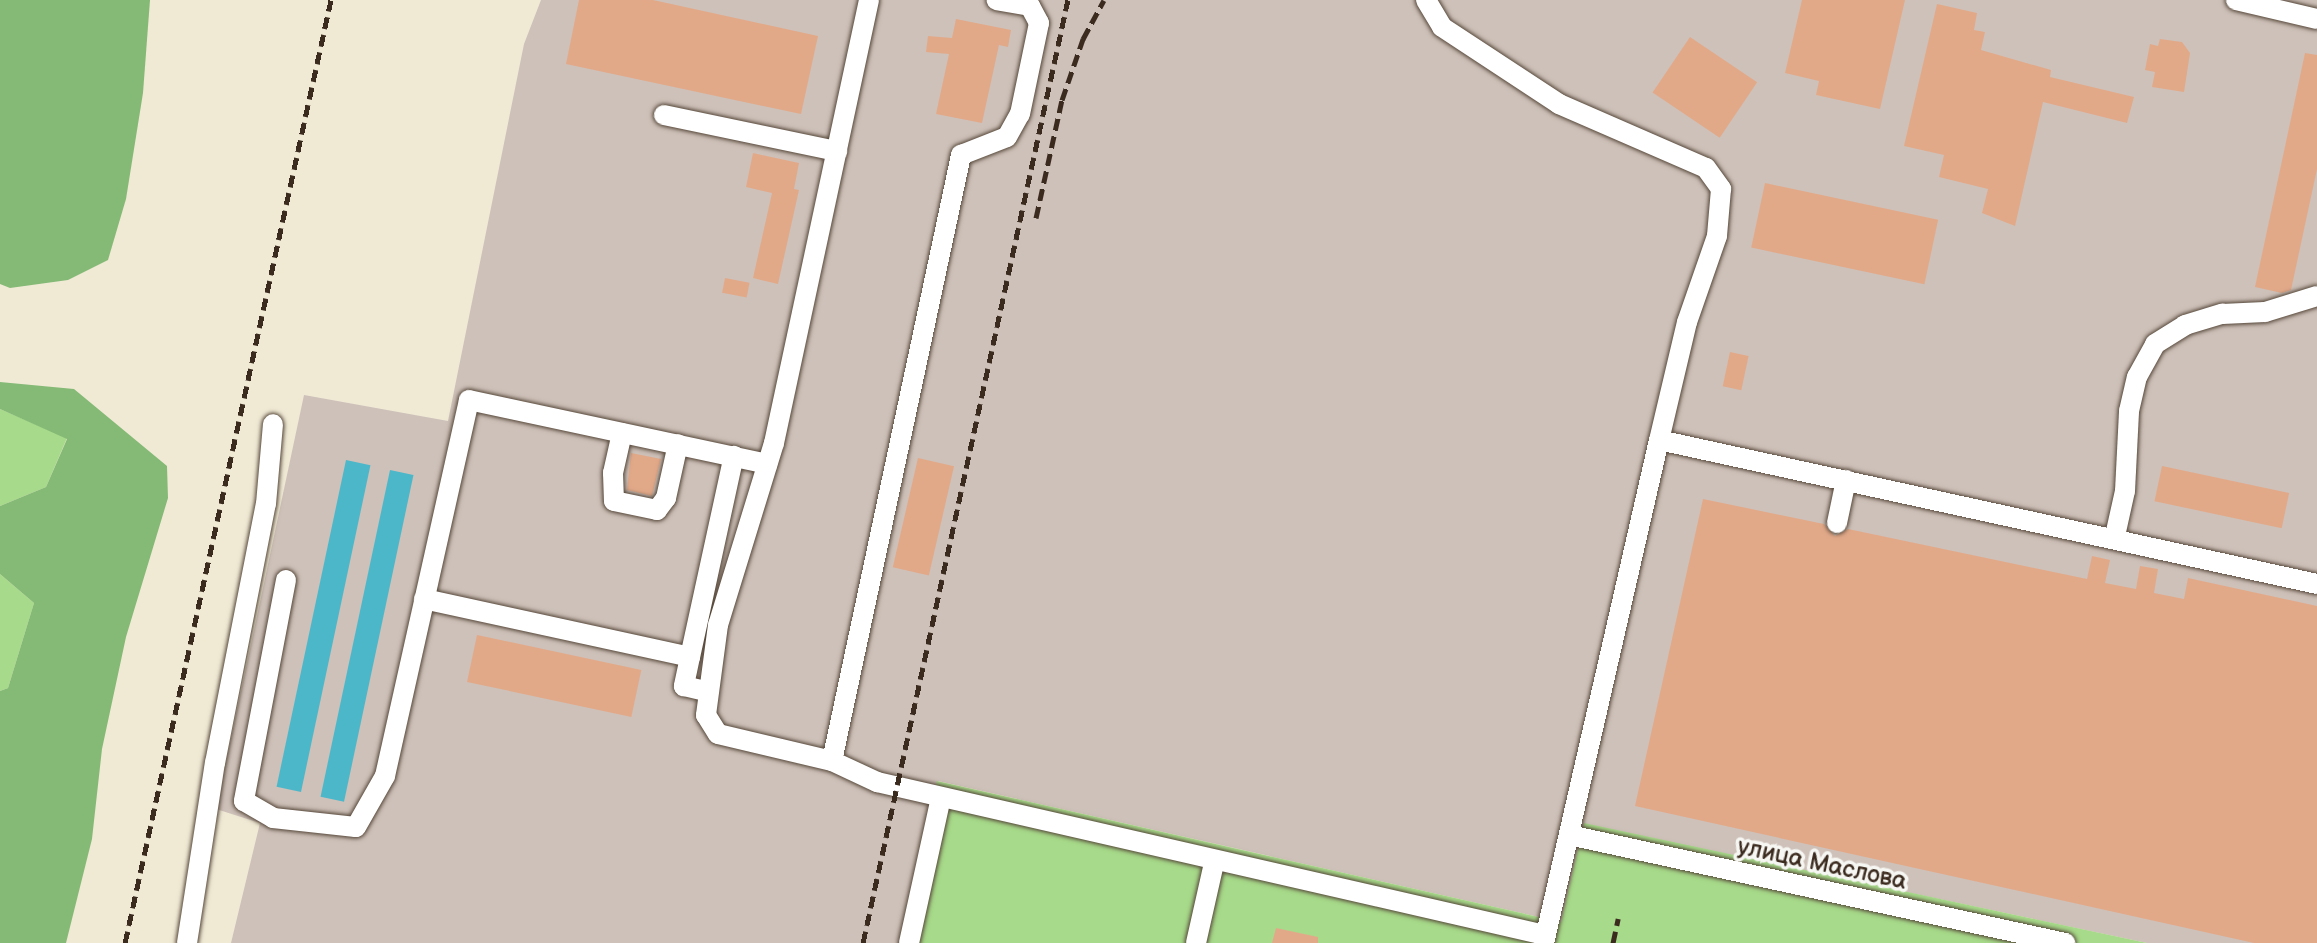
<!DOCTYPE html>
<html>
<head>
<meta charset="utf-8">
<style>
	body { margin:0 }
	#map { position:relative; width:2317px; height:943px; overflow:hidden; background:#f0ead5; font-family:"Balsamiq Sans",sans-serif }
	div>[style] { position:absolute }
	.industrial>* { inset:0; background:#cec1b9 }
	.green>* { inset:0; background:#a7da8a }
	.forest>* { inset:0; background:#85ba76 }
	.water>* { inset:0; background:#4db7ca; transform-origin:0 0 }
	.building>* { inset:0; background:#e2a989; transform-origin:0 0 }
	.roads { filter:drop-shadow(0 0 2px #564739) drop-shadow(0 0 2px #564739) }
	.minor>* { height:20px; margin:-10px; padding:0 10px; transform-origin:10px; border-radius:10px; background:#fff }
	.rail>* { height:5px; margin-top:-2.5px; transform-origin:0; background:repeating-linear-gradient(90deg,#3b2a1e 0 12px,transparent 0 18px) }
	span { translate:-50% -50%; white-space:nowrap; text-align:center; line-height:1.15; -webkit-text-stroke:7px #f6f6f2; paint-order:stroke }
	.street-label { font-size:24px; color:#3b2a1e }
</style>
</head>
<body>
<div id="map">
	<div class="industrial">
		<div style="clip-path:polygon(541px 0,2317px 0,2317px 943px,2147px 943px,1584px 824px,1561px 922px,938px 781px,902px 943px,231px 943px,260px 823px,216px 809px,304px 395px,448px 421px,524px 44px)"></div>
	</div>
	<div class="green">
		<div style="clip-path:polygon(0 409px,67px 438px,46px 487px,0 506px)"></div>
		<div style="clip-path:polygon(0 574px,34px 603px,8px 688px,0 691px)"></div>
		<div style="clip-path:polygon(937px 781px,1561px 922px,1584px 823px,2147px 943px,902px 943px)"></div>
	</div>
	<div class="forest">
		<div style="clip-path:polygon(0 0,150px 0,143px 93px,126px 199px,108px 260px,68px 280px,10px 288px,0 284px)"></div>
		<div style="clip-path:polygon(0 382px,74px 389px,167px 466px,168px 498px,126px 637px,102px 749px,92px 839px,66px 943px,0 943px,0 691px,8px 688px,34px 603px,0 574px,0 506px,46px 487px,67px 439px,0 409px)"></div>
	</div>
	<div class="water">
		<div style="left:346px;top:460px;width:25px;height:334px;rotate:12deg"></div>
		<div style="left:390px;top:470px;width:24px;height:334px;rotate:12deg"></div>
	</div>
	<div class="building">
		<div style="clip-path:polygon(579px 0,653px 0,818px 36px,801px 114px,566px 64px)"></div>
		<div style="clip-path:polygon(1802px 0,1905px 0,1880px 109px,1816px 95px,1819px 81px,1785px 73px)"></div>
		<div style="clip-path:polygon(1937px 4px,1977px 13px,1974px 30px,1985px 32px,1981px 50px,2051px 70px,2050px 77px,2134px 97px,2127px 123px,2043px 102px,2015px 226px,1982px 213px,1988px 189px,1939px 177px,1944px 155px,1904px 146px)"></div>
		<div style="clip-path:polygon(956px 19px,1011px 30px,1008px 47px,999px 45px,982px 123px,936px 114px,949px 54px,926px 52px,928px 36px,952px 38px)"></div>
		<div style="left:1690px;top:37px;width:81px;height:67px;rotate:34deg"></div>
		<div style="clip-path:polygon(2160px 39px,2182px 42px,2190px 53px,2184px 92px,2152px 87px,2155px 72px,2145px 70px,2150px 44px,2158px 46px)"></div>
		<div style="clip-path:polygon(2305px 53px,2317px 55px,2317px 169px,2291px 290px,2282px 293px,2255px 287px)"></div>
		<div style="clip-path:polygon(753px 153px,799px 163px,794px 189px,799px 190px,778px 284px,753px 278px,772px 193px,746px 187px)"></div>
		<div style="left:1765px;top:183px;width:177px;height:66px;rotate:12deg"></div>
		<div style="left:725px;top:278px;width:25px;height:15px;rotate:11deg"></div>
		<div style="left:1730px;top:352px;width:19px;height:35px;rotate:12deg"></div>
		<div style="clip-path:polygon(631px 453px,661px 459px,652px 496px,627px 490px)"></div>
		<div style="left:918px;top:458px;width:37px;height:112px;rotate:13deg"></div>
		<div style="left:2162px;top:466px;width:130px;height:36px;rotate:12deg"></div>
		<div style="clip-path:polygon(1703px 499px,1824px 524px,1835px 536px,1848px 529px,2087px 579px,2092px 556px,2110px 560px,2105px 583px,2136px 589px,2140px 566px,2158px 569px,2154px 593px,2184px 599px,2188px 578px,2317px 606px,2317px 943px,2254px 943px,1635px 806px)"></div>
		<div style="left:477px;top:635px;width:168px;height:48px;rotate:12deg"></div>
		<div style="clip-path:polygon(1276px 928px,1318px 937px,1318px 943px,1272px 943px)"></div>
	</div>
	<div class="roads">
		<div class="minor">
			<div style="left:869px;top:0;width:453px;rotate:102.1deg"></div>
			<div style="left:774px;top:443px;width:190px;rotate:107.1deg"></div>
			<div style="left:718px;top:625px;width:91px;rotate:97.6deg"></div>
			<div style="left:706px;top:715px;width:22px;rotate:58deg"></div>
			<div style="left:718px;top:734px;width:117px;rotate:13.3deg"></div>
			<div style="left:832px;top:761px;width:50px;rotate:25deg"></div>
			<div style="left:877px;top:782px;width:685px;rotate:12.9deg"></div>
			<div style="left:1426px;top:0;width:31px;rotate:59deg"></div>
			<div style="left:1442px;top:27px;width:140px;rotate:33.3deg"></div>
			<div style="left:1559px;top:104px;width:160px;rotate:23.5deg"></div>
			<div style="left:1706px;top:168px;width:26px;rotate:54deg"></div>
			<div style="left:1721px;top:189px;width:47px;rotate:94.9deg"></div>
			<div style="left:1717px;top:236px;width:91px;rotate:109.2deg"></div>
			<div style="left:1687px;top:322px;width:121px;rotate:103.3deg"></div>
			<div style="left:2236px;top:0;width:83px;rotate:13.2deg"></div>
			<div style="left:664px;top:115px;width:177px;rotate:11.8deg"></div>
			<div style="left:622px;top:433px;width:41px;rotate:102.7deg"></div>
			<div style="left:613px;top:473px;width:28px;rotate:88deg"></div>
			<div style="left:614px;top:501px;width:44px;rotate:11.8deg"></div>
			<div style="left:657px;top:510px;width:15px;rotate:-53deg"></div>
			<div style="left:666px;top:498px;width:55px;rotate:-77.5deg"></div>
			<div style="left:1837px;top:523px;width:44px;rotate:-78.2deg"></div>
			<div style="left:2115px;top:536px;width:46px;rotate:-77.5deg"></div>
			<div style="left:2125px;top:491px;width:80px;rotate:-87.1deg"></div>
			<div style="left:2129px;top:411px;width:35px;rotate:-77deg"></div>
			<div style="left:2137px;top:377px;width:38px;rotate:-61deg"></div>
			<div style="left:2155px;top:344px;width:36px;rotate:-32deg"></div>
			<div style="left:2185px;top:325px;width:39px;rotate:-17deg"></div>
			<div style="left:2222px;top:314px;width:43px;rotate:-2.7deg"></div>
			<div style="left:2265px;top:312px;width:54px;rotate:-17.1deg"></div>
			<div style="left:286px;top:580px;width:225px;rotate:100.8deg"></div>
			<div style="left:244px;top:801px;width:34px;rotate:30deg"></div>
			<div style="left:273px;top:818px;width:83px;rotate:6.2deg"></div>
			<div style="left:356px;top:827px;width:59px;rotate:-60.4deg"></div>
			<div style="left:385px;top:776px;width:385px;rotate:-77.4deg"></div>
			<div style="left:469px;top:400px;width:305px;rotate:12.1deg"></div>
			<div style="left:424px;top:599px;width:272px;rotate:12.3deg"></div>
			<div style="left:690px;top:657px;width:206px;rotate:-77.7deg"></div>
			<div style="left:690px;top:657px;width:30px;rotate:102deg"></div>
			<div style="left:684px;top:686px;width:23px;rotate:13deg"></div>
			<div style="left:832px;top:761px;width:620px;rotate:-77.98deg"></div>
			<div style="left:961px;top:155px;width:49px;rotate:-21.4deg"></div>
			<div style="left:1007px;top:137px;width:26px;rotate:-61deg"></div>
			<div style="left:1020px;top:114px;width:93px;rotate:-78.2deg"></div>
			<div style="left:1039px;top:23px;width:19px;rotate:-118deg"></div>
			<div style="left:1030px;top:6px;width:34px;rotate:-170deg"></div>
			<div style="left:1569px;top:835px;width:508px;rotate:12.28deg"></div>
			<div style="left:187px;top:943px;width:182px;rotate:-81.2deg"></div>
			<div style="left:215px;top:763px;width:264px;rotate:-78.9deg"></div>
			<div style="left:266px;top:504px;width:80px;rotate:-85deg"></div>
			<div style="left:909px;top:943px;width:149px;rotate:-77.6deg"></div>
			<div style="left:1196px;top:943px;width:82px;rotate:-77.3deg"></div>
			<div style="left:1544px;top:943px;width:516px;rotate:-77.12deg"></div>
			<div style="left:1659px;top:440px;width:674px;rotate:12.34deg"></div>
		</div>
	</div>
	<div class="rail">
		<div style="left:1036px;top:218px;width:121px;rotate:-77.6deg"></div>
		<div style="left:1062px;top:100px;width:65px;rotate:-71deg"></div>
		<div style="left:1083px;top:39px;width:44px;rotate:-61.7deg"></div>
		<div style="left:125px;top:943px;width:965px;rotate:-77.68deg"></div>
		<div style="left:863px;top:943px;width:965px;rotate:-77.74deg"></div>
		<div style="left:1613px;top:943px;width:25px;rotate:-78deg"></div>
	</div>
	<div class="street-label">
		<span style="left:1822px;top:864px;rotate:12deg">улица Маслова</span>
	</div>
</div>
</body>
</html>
